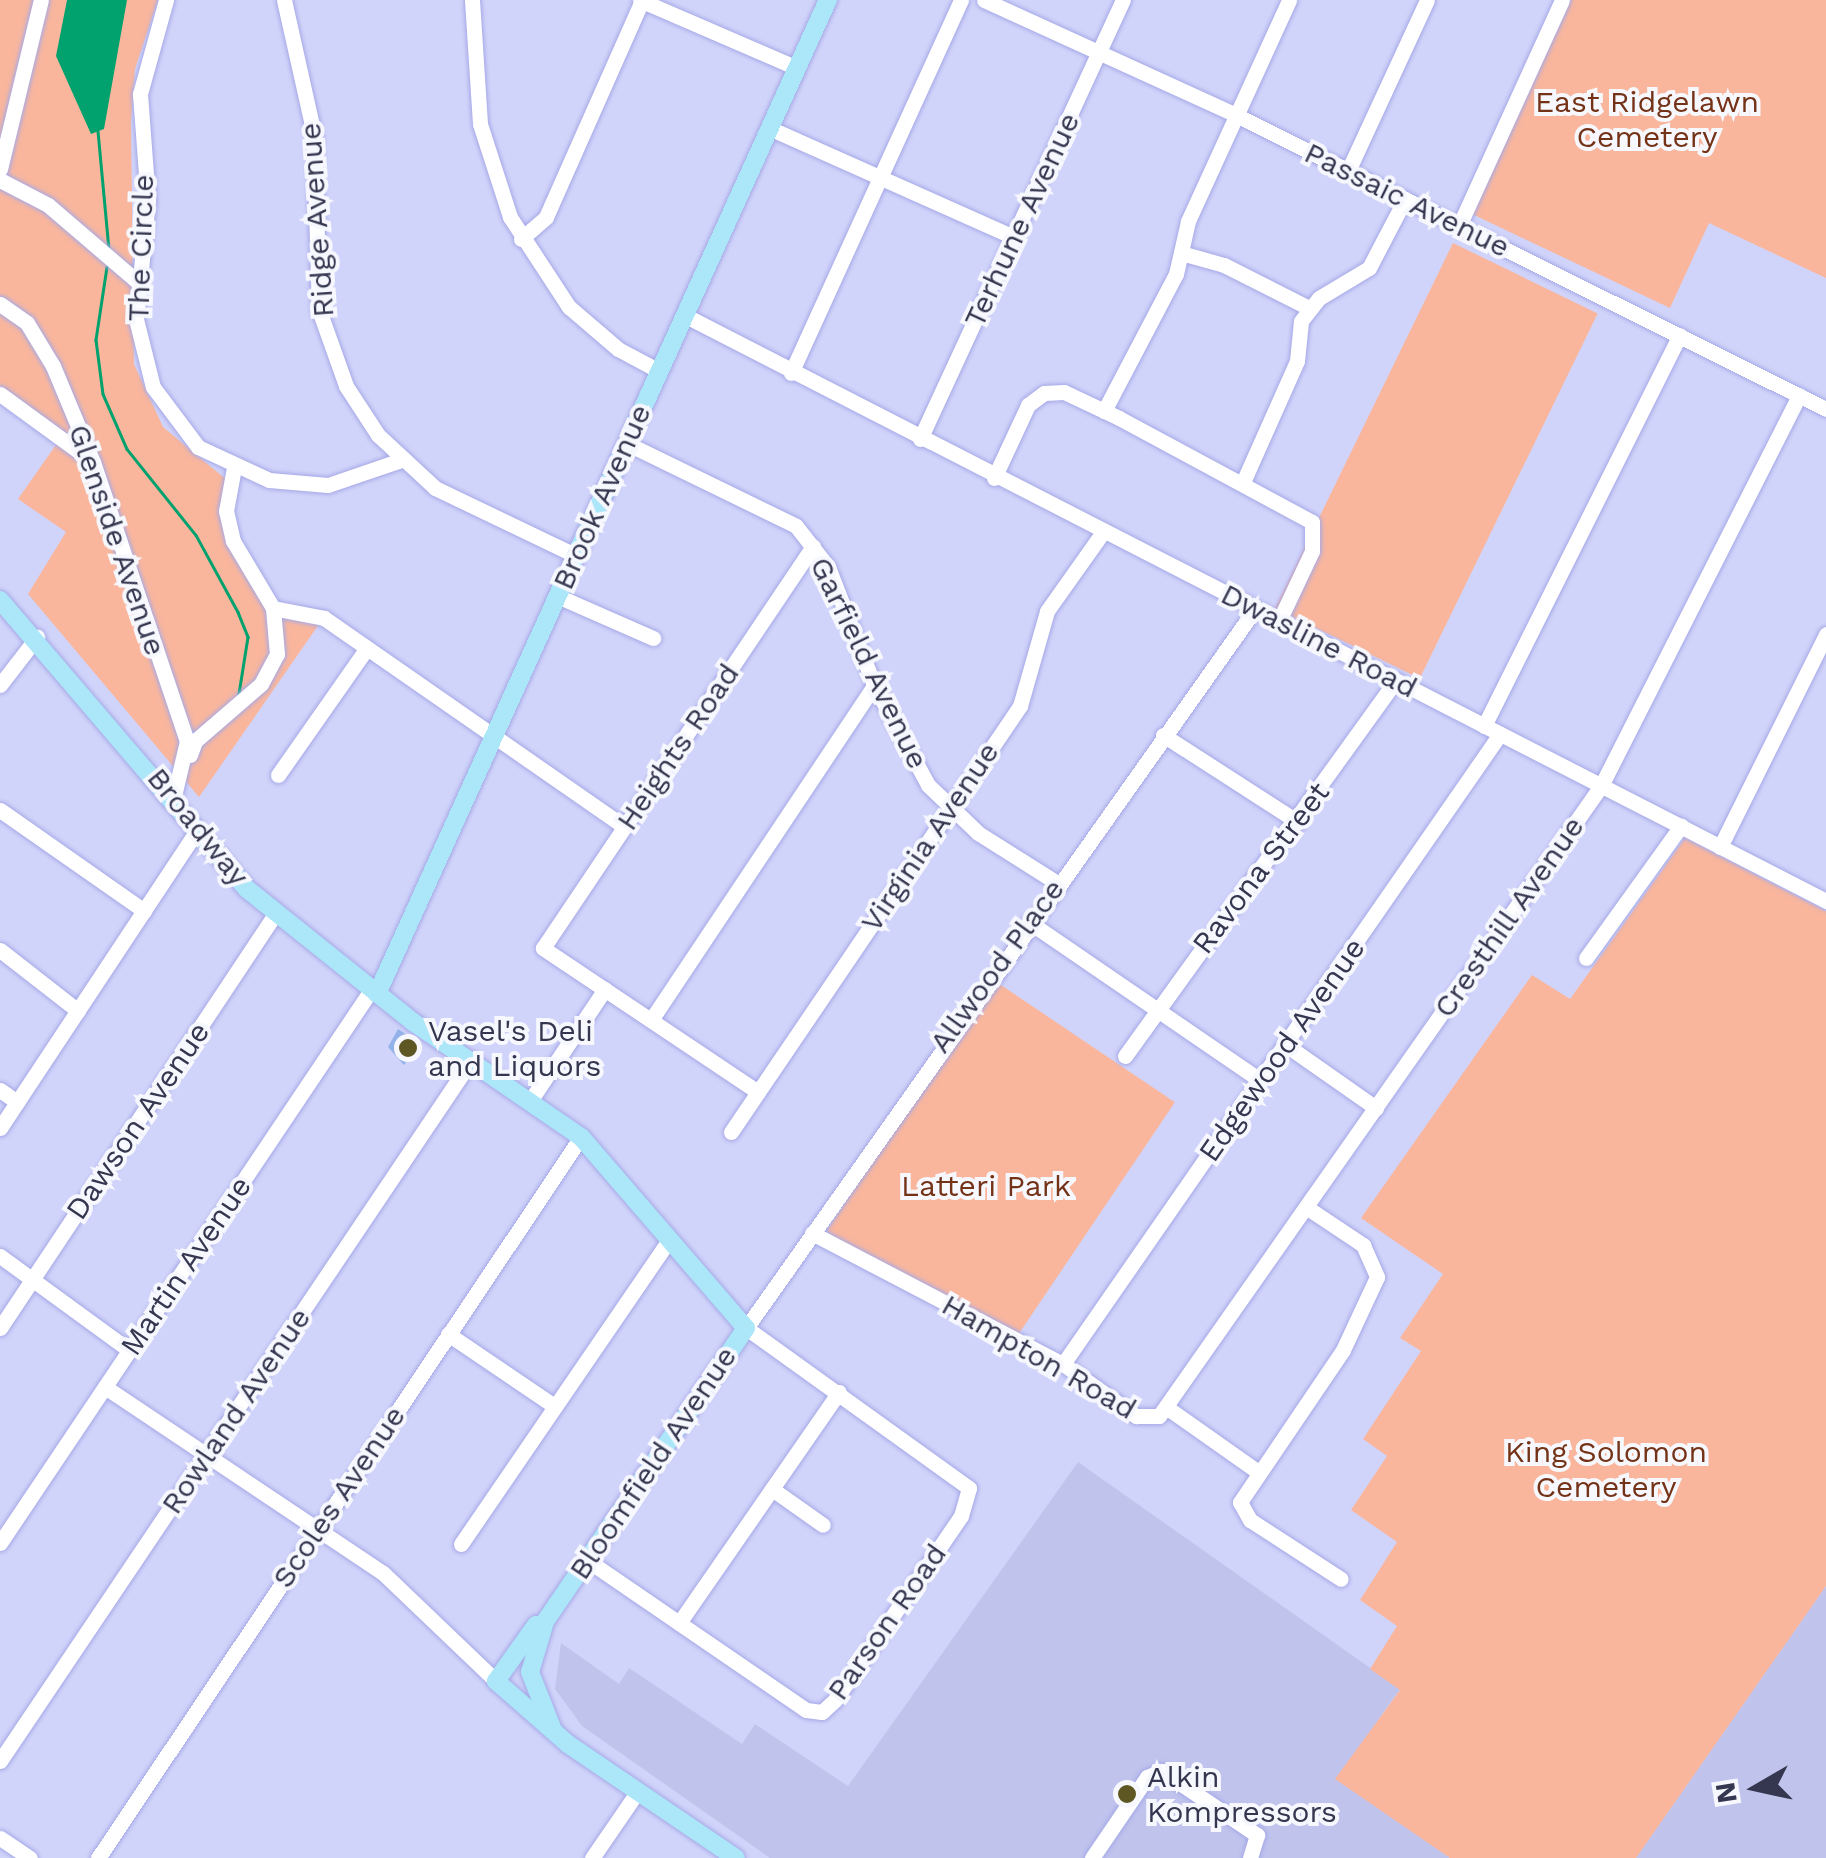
<!DOCTYPE html>
<html>
<head>
<meta charset="utf-8">
<style>
	body { margin:0 }
	#map { position:relative; width:1826px; height:1858px; overflow:hidden; background:#d1d4fa; font-family:"Work Sans",sans-serif }
	div>[style] { position:absolute }
	.built>* { inset:0; background:#c0c4ed }
	.green>* { inset:0; background:#f9b69d; transform-origin:0 0 }
	.water>* { inset:0; background:#01a26e }
	.stream>* { height:2.5px; margin:-1.25px; padding:0 1.25px; transform-origin:1.25px; border-radius:1.25px; background:#01a26e }
	.building>* { inset:0; background:#92b2e9 }
	.roads { filter:drop-shadow(0 0 2px #a6a9e6) drop-shadow(0 0 2px #a6a9e6) }
	.minor>* { height:15px; margin:-7.5px; padding:0 7.5px; transform-origin:7.5px; border-radius:7.5px; background:#fff }
	.major>* { height:18px; margin:-9px; padding:0 9px; transform-origin:9px; border-radius:9px; background:#ace6f9 }
	.dots>* { width:28px; height:28px; translate:-50% -50%; box-sizing:border-box; border:5px solid #f7f8fe; border-radius:50% }
	span { translate:-50% -50%; white-space:nowrap; text-align:center; line-height:1.15; -webkit-text-stroke:8px #f7f8fe; paint-order:stroke }
	.park-label { font-size:30px; color:#743217 }
	.street-label { font-size:30px; color:#35364f }
	.poi-label { font-size:30px; color:#35364f }
	.left { translate:0 -50%; text-align:left }
	.north { position:absolute; left:1706px; top:1738px; width:100px; height:100px; -webkit-text-stroke:8px #f7f8fe; paint-order:stroke; rotate:261deg; font-size:28px; font-weight:700; line-height:40px; text-align:center; color:#35364f }
	.north::after { content:''; display:block; margin:auto; width:35px; height:45px; background:#35364f; clip-path:polygon(50% 0,100% 100%,50% 72%,0 100%) }
</style>
</head>
<body>
<div id="map">
	<div class="built">
		<div style="clip-path:polygon(1078px 1462px,1400px 1689px,1336px 1779px,1450px 1858px,770px 1858px,582px 1726px,555px 1689px,561px 1643px,619px 1684px,629px 1668px,742px 1744px,755px 1724px,848px 1786px)"></div>
		<div style="clip-path:polygon(1826px 1586px,1826px 1858px,1636px 1858px)"></div>
	</div>
	<div class="green">
		<div style="clip-path:polygon(0 0,158px 0,135px 69px,131px 123px,134px 364px,163px 427px,227px 480px,228px 516px,275px 609px,324px 617px,199px 797px,28px 594px,66px 532px,18px 499px,65px 432px,0 386px)"></div>
		<div style="clip-path:polygon(1571px 0,1826px 0,1826px 278px,1709px 223px,1670px 308px,1472px 214px)"></div>
		<div style="left:1453px;top:243px;width:161px;height:406px;rotate:26deg"></div>
		<div style="clip-path:polygon(1685px 838px,1826px 911px,1826px 1586px,1636px 1858px,1450px 1858px,1335px 1779px,1400px 1690px,1370px 1669px,1397px 1626px,1360px 1600px,1397px 1542px,1351px 1510px,1387px 1456px,1363px 1439px,1421px 1351px,1400px 1338px,1443px 1274px,1361px 1218px,1532px 975px,1570px 999px)"></div>
		<div style="left:995px;top:981px;width:217px;height:302px;rotate:34deg"></div>
	</div>
	<div class="water">
		<div style="clip-path:polygon(67px 0,127px 0,104px 129px,91px 134px,56px 56px)"></div>
	</div>
	<div class="stream">
		<div style="left:98px;top:131px;width:119px;rotate:84.7deg"></div>
		<div style="left:107px;top:267px;width:74px;rotate:98.6deg"></div>
		<div style="left:96px;top:340px;width:54px;rotate:82.6deg"></div>
		<div style="left:103px;top:394px;width:60px;rotate:66.4deg"></div>
		<div style="left:127px;top:449px;width:110px;rotate:51.3deg"></div>
		<div style="left:196px;top:535px;width:88px;rotate:61.4deg"></div>
		<div style="left:238px;top:612px;width:27px;rotate:68deg"></div>
		<div style="left:248px;top:637px;width:58px;rotate:99deg"></div>
	</div>
	<div class="building">
		<div style="clip-path:polygon(398px 1029px,419px 1043px,404px 1065px,388px 1047px)"></div>
	</div>
	<div class="roads">
		<div class="minor">
			<div style="left:166px;top:0;width:98px;rotate:105.5deg"></div>
			<div style="left:140px;top:94px;width:106px;rotate:85.7deg"></div>
			<div style="left:148px;top:200px;width:120px;rotate:95.8deg"></div>
			<div style="left:136px;top:319px;width:70px;rotate:76deg"></div>
			<div style="left:153px;top:387px;width:75px;rotate:53.1deg"></div>
			<div style="left:198px;top:447px;width:78px;rotate:24.9deg"></div>
			<div style="left:269px;top:480px;width:59px;rotate:4.8deg"></div>
			<div style="left:328px;top:485px;width:77px;rotate:-18.9deg"></div>
			<div style="left:284px;top:0;width:137px;rotate:77.4deg"></div>
			<div style="left:314px;top:134px;width:176px;rotate:88.4deg"></div>
			<div style="left:319px;top:310px;width:81px;rotate:70.4deg"></div>
			<div style="left:346px;top:386px;width:59px;rotate:56.9deg"></div>
			<div style="left:378px;top:435px;width:78px;rotate:42.9deg"></div>
			<div style="left:435px;top:488px;width:155px;rotate:25.6deg"></div>
			<div style="left:472px;top:0;width:124px;rotate:86.3deg"></div>
			<div style="left:480px;top:124px;width:98px;rotate:72.1deg"></div>
			<div style="left:510px;top:217px;width:108px;rotate:56.8deg"></div>
			<div style="left:569px;top:307px;width:65px;rotate:40.6deg"></div>
			<div style="left:618px;top:349px;width:47px;rotate:28.2deg"></div>
			<div style="left:640px;top:0;width:171px;rotate:23.4deg"></div>
			<div style="left:984px;top:0;width:277px;rotate:24.5deg"></div>
			<div style="left:1236px;top:115px;width:659px;rotate:26.49deg"></div>
			<div style="left:769px;top:128px;width:268px;rotate:24deg"></div>
			<div style="left:0;top:169px;width:174px;rotate:-76.4deg"></div>
			<div style="left:1348px;top:171px;width:188px;rotate:-65.2deg"></div>
			<div style="left:0;top:180px;width:54px;rotate:27.5deg"></div>
			<div style="left:48px;top:205px;width:120px;rotate:40.6deg"></div>
			<div style="left:1459px;top:226px;width:248px;rotate:-65.5deg"></div>
			<div style="left:521px;top:239px;width:33px;rotate:-41deg"></div>
			<div style="left:546px;top:217px;width:237px;rotate:-66.1deg"></div>
			<div style="left:1181px;top:253px;width:45px;rotate:15.6deg"></div>
			<div style="left:1224px;top:265px;width:95px;rotate:26.8deg"></div>
			<div style="left:0;top:304px;width:33px;rotate:35deg"></div>
			<div style="left:27px;top:323px;width:50px;rotate:58.8deg"></div>
			<div style="left:53px;top:366px;width:104px;rotate:67.4deg"></div>
			<div style="left:93px;top:462px;width:294px;rotate:71.4deg"></div>
			<div style="left:187px;top:741px;width:57px;rotate:103.3deg"></div>
			<div style="left:684px;top:315px;width:1284px;rotate:27.16deg"></div>
			<div style="left:791px;top:373px;width:410px;rotate:-65.5deg"></div>
			<div style="left:0;top:394px;width:110px;rotate:36.1deg"></div>
			<div style="left:1104px;top:411px;width:155px;rotate:-62.3deg"></div>
			<div style="left:1176px;top:274px;width:54px;rotate:-77.2deg"></div>
			<div style="left:1188px;top:221px;width:243px;rotate:-65.4deg"></div>
			<div style="left:920px;top:439px;width:484px;rotate:-65.2deg"></div>
			<div style="left:626px;top:443px;width:189px;rotate:26deg"></div>
			<div style="left:796px;top:526px;width:52px;rotate:52deg"></div>
			<div style="left:828px;top:567px;width:127px;rotate:68.7deg"></div>
			<div style="left:874px;top:685px;width:114px;rotate:61.6deg"></div>
			<div style="left:928px;top:785px;width:69px;rotate:43.8deg"></div>
			<div style="left:978px;top:833px;width:93px;rotate:32.3deg"></div>
			<div style="left:994px;top:478px;width:81px;rotate:-65deg"></div>
			<div style="left:1028px;top:405px;width:20px;rotate:-37deg"></div>
			<div style="left:1044px;top:393px;width:20px;rotate:-3deg"></div>
			<div style="left:1064px;top:392px;width:61px;rotate:25.3deg"></div>
			<div style="left:1119px;top:418px;width:219px;rotate:28.3deg"></div>
			<div style="left:1312px;top:522px;width:29px;rotate:90deg"></div>
			<div style="left:1312px;top:551px;width:77px;rotate:115.2deg"></div>
			<div style="left:1244px;top:480px;width:130px;rotate:-66deg"></div>
			<div style="left:1297px;top:361px;width:40px;rotate:-84.3deg"></div>
			<div style="left:1301px;top:321px;width:29px;rotate:-52deg"></div>
			<div style="left:1319px;top:298px;width:58px;rotate:-31deg"></div>
			<div style="left:1369px;top:268px;width:78px;rotate:-62.4deg"></div>
			<div style="left:557px;top:596px;width:105px;rotate:23.6deg"></div>
			<div style="left:273px;top:608px;width:52px;rotate:11.1deg"></div>
			<div style="left:324px;top:618px;width:366px;rotate:34.8deg"></div>
			<div style="left:0;top:685px;width:61px;rotate:-52.4deg"></div>
			<div style="left:1484px;top:726px;width:437px;rotate:-63.4deg"></div>
			<div style="left:1163px;top:735px;width:161px;rotate:32.8deg"></div>
			<div style="left:190px;top:755px;width:15px;rotate:-70deg"></div>
			<div style="left:195px;top:741px;width:87px;rotate:-40.8deg"></div>
			<div style="left:261px;top:684px;width:34px;rotate:-62deg"></div>
			<div style="left:277px;top:654px;width:46px;rotate:-95deg"></div>
			<div style="left:273px;top:608px;width:78px;rotate:-120.8deg"></div>
			<div style="left:233px;top:541px;width:31px;rotate:-103deg"></div>
			<div style="left:226px;top:511px;width:44px;rotate:-79.5deg"></div>
			<div style="left:278px;top:775px;width:155px;rotate:-55deg"></div>
			<div style="left:0;top:810px;width:176px;rotate:35deg"></div>
			<div style="left:1720px;top:847px;width:238px;rotate:-63.5deg"></div>
			<div style="left:1029px;top:922px;width:281px;rotate:34.4deg"></div>
			<div style="left:0;top:950px;width:99px;rotate:38deg"></div>
			<div style="left:1586px;top:958px;width:163px;rotate:-54.3deg"></div>
			<div style="left:651px;top:1020px;width:402px;rotate:-56.3deg"></div>
			<div style="left:1286px;top:1045px;width:110px;rotate:35deg"></div>
			<div style="left:1125px;top:1056px;width:463px;rotate:-54.2deg"></div>
			<div style="left:0;top:1090px;width:21px;rotate:35deg"></div>
			<div style="left:758px;top:1092px;width:259px;rotate:-146.2deg"></div>
			<div style="left:543px;top:948px;width:484px;rotate:-56.1deg"></div>
			<div style="left:532px;top:1098px;width:131px;rotate:-56.2deg"></div>
			<div style="left:0;top:1128px;width:359px;rotate:-56.5deg"></div>
			<div style="left:731px;top:1132px;width:515px;rotate:-55.85deg"></div>
			<div style="left:1020px;top:706px;width:99px;rotate:-74.1deg"></div>
			<div style="left:1047px;top:611px;width:97px;rotate:-54.7deg"></div>
			<div style="left:1306px;top:1207px;width:69px;rotate:33.7deg"></div>
			<div style="left:1363px;top:1245px;width:35px;rotate:66deg"></div>
			<div style="left:1377px;top:1277px;width:81px;rotate:115deg"></div>
			<div style="left:1343px;top:1350px;width:184px;rotate:124.1deg"></div>
			<div style="left:1240px;top:1502px;width:21px;rotate:61deg"></div>
			<div style="left:1250px;top:1520px;width:108px;rotate:33deg"></div>
			<div style="left:812px;top:1233px;width:283px;rotate:27.6deg"></div>
			<div style="left:1063px;top:1364px;width:90px;rotate:35.5deg"></div>
			<div style="left:1136px;top:1416px;width:23px"></div>
			<div style="left:1159px;top:1416px;width:770px;rotate:-54.95deg"></div>
			<div style="left:1601px;top:786px;width:438px;rotate:-63.1deg"></div>
			<div style="left:0;top:1256px;width:160px;rotate:36.1deg"></div>
			<div style="left:0;top:1328px;width:497px;rotate:-56.4deg"></div>
			<div style="left:448px;top:1334px;width:127px;rotate:34.1deg"></div>
			<div style="left:1063px;top:1364px;width:767px;rotate:-55.25deg"></div>
			<div style="left:105px;top:1387px;width:334px;rotate:33.8deg"></div>
			<div style="left:383px;top:1573px;width:156px;rotate:43.7deg"></div>
			<div style="left:1166px;top:1407px;width:113px;rotate:35.2deg"></div>
			<div style="left:772px;top:1489px;width:62px;rotate:35.2deg"></div>
			<div style="left:0;top:1543px;width:666px;rotate:-56.14deg"></div>
			<div style="left:461px;top:1544px;width:368px;rotate:-55.6deg"></div>
			<div style="left:587px;top:1560px;width:265px;rotate:34.4deg"></div>
			<div style="left:806px;top:1710px;width:16px;rotate:7deg"></div>
			<div style="left:822px;top:1712px;width:18px;rotate:-43deg"></div>
			<div style="left:835px;top:1700px;width:223px;rotate:-55.6deg"></div>
			<div style="left:961px;top:1516px;width:29px;rotate:-74deg"></div>
			<div style="left:969px;top:1488px;width:274px;rotate:-144.3deg"></div>
			<div style="left:746px;top:1328px;width:881px;rotate:-54.7deg"></div>
			<div style="left:679px;top:1623px;width:281px;rotate:-55.3deg"></div>
			<div style="left:0;top:1761px;width:846px;rotate:-56.08deg"></div>
			<div style="left:0;top:1838px;width:36px;rotate:34deg"></div>
			<div style="left:98px;top:1858px;width:868px;rotate:-56.18deg"></div>
			<div style="left:592px;top:1858px;width:81px;rotate:-55.5deg"></div>
			<div style="left:1092px;top:1858px;width:98px;rotate:-55.8deg"></div>
			<div style="left:1147px;top:1777px;width:16px;rotate:-22deg"></div>
			<div style="left:1162px;top:1771px;width:115px;rotate:34deg"></div>
			<div style="left:1257px;top:1835px;width:24px;rotate:107deg"></div>
		</div>
		<div class="major">
			<div style="left:0;top:600px;width:380px;rotate:49.5deg"></div>
			<div style="left:247px;top:889px;width:213px;rotate:38.7deg"></div>
			<div style="left:413px;top:1022px;width:204px;rotate:34.4deg"></div>
			<div style="left:581px;top:1137px;width:252px;rotate:49.2deg"></div>
			<div style="left:746px;top:1328px;width:356px;rotate:124.4deg"></div>
			<div style="left:545px;top:1622px;width:52px;rotate:106.7deg"></div>
			<div style="left:530px;top:1672px;width:62px;rotate:68.4deg"></div>
			<div style="left:377px;top:994px;width:1092px;rotate:-65.6deg"></div>
			<div style="left:536px;top:1625px;width:69px;rotate:125.5deg"></div>
			<div style="left:496px;top:1681px;width:96px;rotate:41.2deg"></div>
			<div style="left:568px;top:1744px;width:203px;rotate:34.2deg"></div>
		</div>
	</div>
	<div class="dots">
		<div style="left:408px;top:1048px;background:#5e5723"></div>
		<div style="left:1127px;top:1794px;background:#5e5723"></div>
	</div>
	<div class="park-label">
		<span style="left:1647px;top:119px">East Ridgelawn<br>Cemetery</span>
		<span style="left:986px;top:1186px">Latteri Park</span>
		<span style="left:1606px;top:1469px">King Solomon<br>Cemetery</span>
	</div>
	<div class="street-label">
		<span style="left:1407px;top:200px;rotate:26deg">Passaic Avenue</span>
		<span style="left:317px;top:220px;rotate:-94deg">Ridge Avenue</span>
		<span style="left:1022px;top:220px;rotate:-65deg">Terhune Avenue</span>
		<span style="left:141px;top:248px;rotate:-88deg">The Circle</span>
		<span style="left:602px;top:497px;rotate:-66deg">Brook Avenue</span>
		<span style="left:117px;top:540px;rotate:71deg">Glenside Avenue</span>
		<span style="left:1319px;top:641px;rotate:27deg">Dwasline Road</span>
		<span style="left:869px;top:663px;rotate:64deg">Garfield Avenue</span>
		<span style="left:678px;top:747px;rotate:-56deg">Heights Road</span>
		<span style="left:198px;top:827px;rotate:51deg">Broadway</span>
		<span style="left:930px;top:837px;rotate:-56deg">Virginia Avenue</span>
		<span style="left:1261px;top:868px;rotate:-53deg">Ravona Street</span>
		<span style="left:1509px;top:917px;rotate:-55deg">Cresthill Avenue</span>
		<span style="left:997px;top:966px;rotate:-54deg">Allwood Place</span>
		<span style="left:1282px;top:1050px;rotate:-55deg">Edgewood Avenue</span>
		<span style="left:138px;top:1121px;rotate:-56deg">Dawson Avenue</span>
		<span style="left:186px;top:1266px;rotate:-56deg">Martin Avenue</span>
		<span style="left:1039px;top:1357px;rotate:30deg">Hampton Road</span>
		<span style="left:236px;top:1411px;rotate:-56deg">Rowland Avenue</span>
		<span style="left:653px;top:1463px;rotate:-56deg">Bloomfield Avenue</span>
		<span style="left:339px;top:1497px;rotate:-56deg">Scoles Avenue</span>
		<span style="left:887px;top:1622px;rotate:-55deg">Parson Road</span>
	</div>
	<div class="poi-label">
		<span class="left" style="left:428px;top:1048px">Vasel's Deli<br>and Liquors</span>
		<span class="left" style="left:1147px;top:1794px">Alkin<br>Kompressors</span>
	</div>
	<div class="north">N</div>
</div>
</body>
</html>
